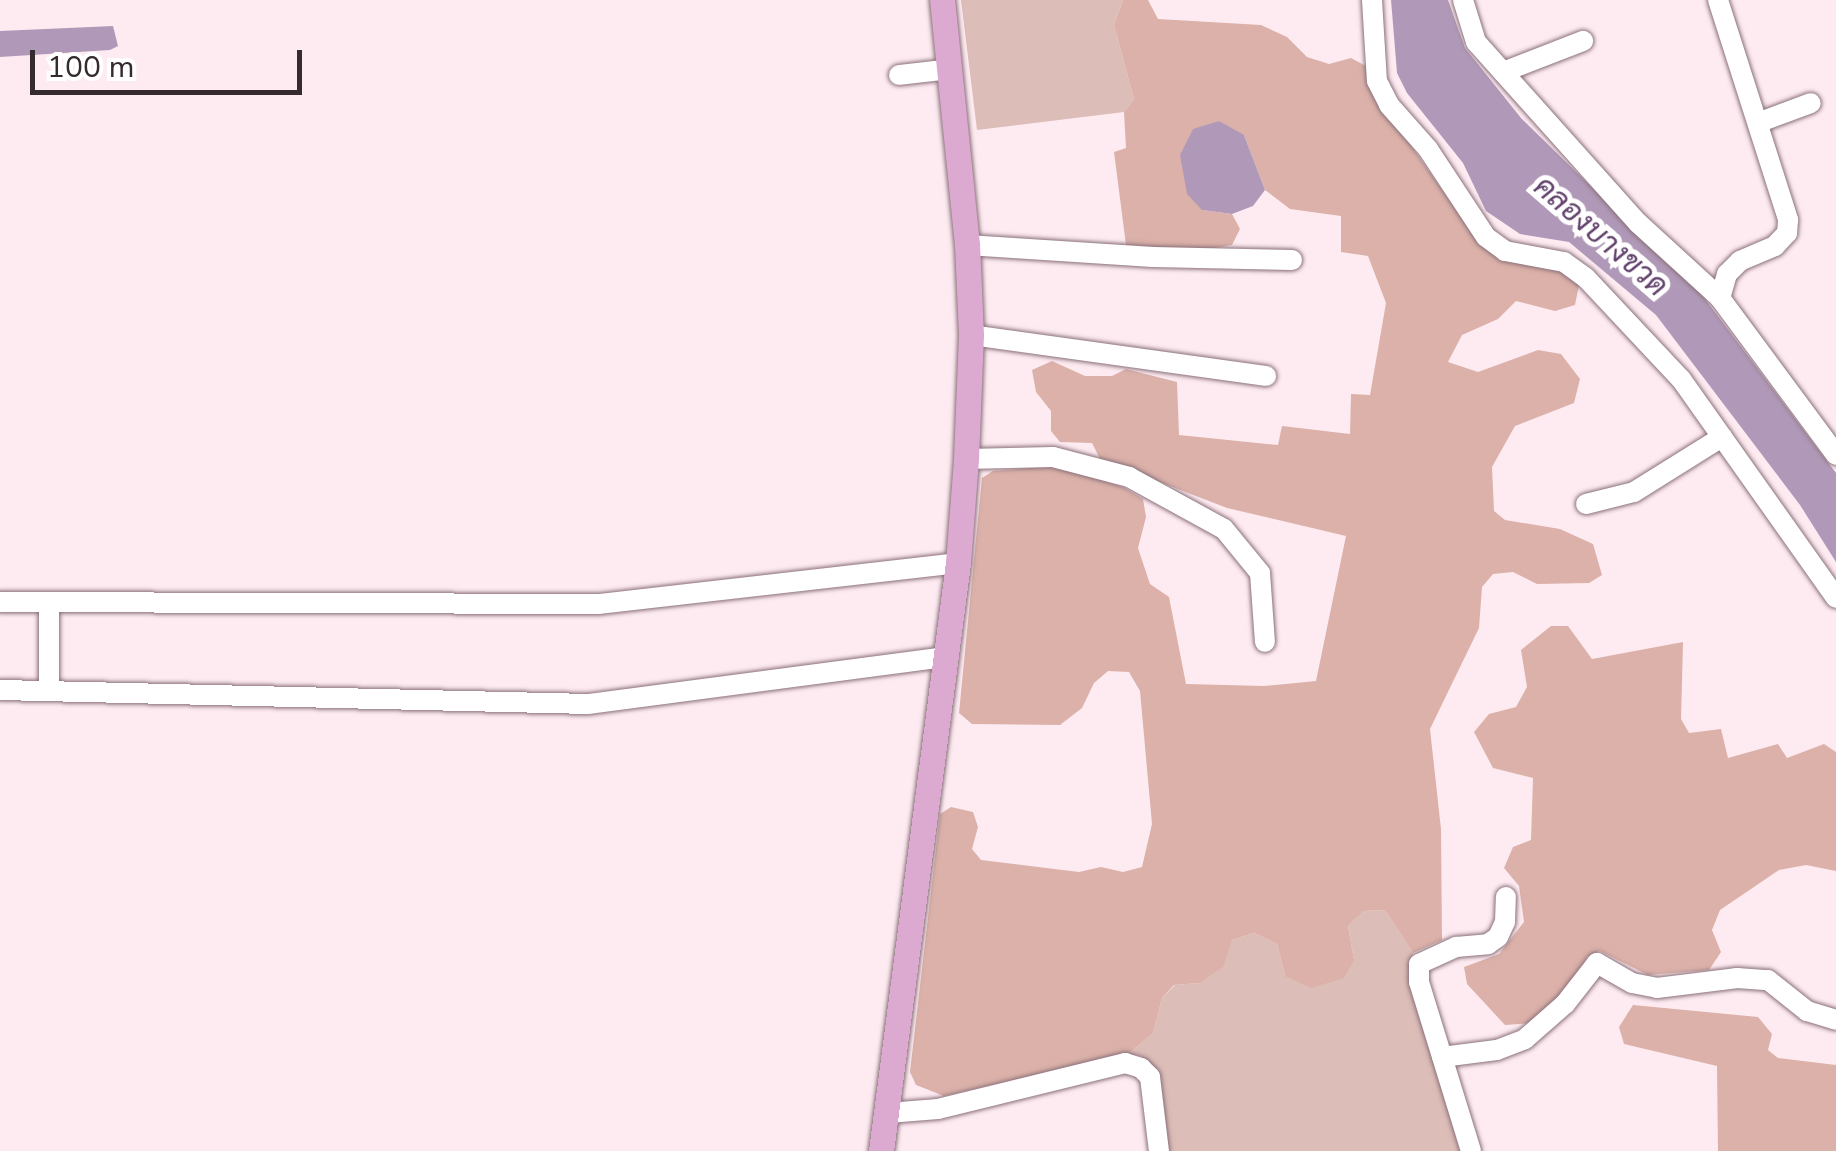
<!DOCTYPE html>
<html>
<head>
<meta charset="utf-8">
<style>
	body { margin:0 }
	#map { position:relative; width:1836px; height:1151px; overflow:hidden; background:#feebf2; font-family:"Nunito Sans",Sarabun,sans-serif }
	div>[style] { position:absolute }
	.green>* { inset:0; background:#dcbdb7 }
	.forest>* { inset:0; background:#dbb1a9 }
	.water>* { inset:0; background:#b099b8 }
	.roads { filter:drop-shadow(0 0 2px #8a7079) drop-shadow(0 0 2px #8a7079) }
	.minor>* { height:20px; margin:-10px; padding:0 10px; transform-origin:10px; border-radius:10px; background:#fff }
	.major>* { height:25px; margin:-12.5px; padding:0 12.5px; transform-origin:12.5px; border-radius:12.5px; background:#dcaad1 }
	span { translate:-50% -50%; white-space:nowrap; text-align:center; line-height:1.15; -webkit-text-stroke:10px #fff; paint-order:stroke }
	.water-label { font-size:30px; color:#62416d; font-style:italic }
	.scale { position:absolute; left:30px; top:50px; width:272px; height:45px; box-sizing:border-box; border:5px solid #352a2e; border-top:0; padding-left:12px; font-size:30px; line-height:35px; white-space:nowrap; color:#352a2e; -webkit-text-stroke:8px #fff; paint-order:stroke }
</style>
</head>
<body>
<div id="map">
	<div class="green">
		<div style="clip-path:polygon(961px 0,1123px 0,1114px 25px,1134px 99px,1124px 112px,977px 130px)"></div>
		<div style="clip-path:polygon(1385px 910px,1413px 953px,1409px 980px,1460px 1151px,1167px 1151px,1155px 1072px,1141px 1056px,1128px 1054px,1153px 1033px,1162px 998px,1175px 985px,1199px 983px,1232px 940px,1254px 933px,1277px 944px,1285px 976px,1354px 960px,1348px 926px,1364px 911px)"></div>
	</div>
	<div class="forest">
		<div style="clip-path:polygon(1123px 0,1148px 0,1158px 19px,1261px 25px,1287px 37px,1307px 57px,1329px 64px,1351px 58px,1366px 66px,1369px 86px,1476px 238px,1559px 269px,1579px 285px,1575px 305px,1555px 311px,1516px 301px,1498px 319px,1462px 335px,1448px 362px,1478px 372px,1538px 350px,1561px 354px,1580px 379px,1574px 403px,1515px 426px,1492px 467px,1494px 511px,1505px 520px,1560px 529px,1593px 544px,1602px 575px,1589px 583px,1537px 584px,1513px 572px,1493px 574px,1482px 587px,1479px 628px,1430px 729px,1441px 829px,1442px 940px,1413px 953px,1385px 910px,1364px 911px,1348px 926px,1354px 960px,1344px 978px,1311px 988px,1285px 976px,1277px 944px,1254px 933px,1232px 940px,1223px 967px,1199px 983px,1174px 985px,1162px 998px,1153px 1033px,1128px 1054px,944px 1096px,916px 1085px,910px 1072px,940px 814px,951px 807px,973px 812px,978px 827px,972px 849px,981px 860px,1079px 872px,1101px 867px,1123px 872px,1142px 867px,1152px 824px,1140px 691px,1129px 672px,1108px 671px,1094px 683px,1082px 708px,1060px 725px,972px 724px,959px 713px,982px 478px,993px 471px,1054px 466px,1123px 487px,1143px 499px,1146px 517px,1138px 548px,1150px 584px,1169px 597px,1186px 684px,1264px 686px,1316px 681px,1346px 536px,1227px 508px,1100px 459px,1092px 443px,1060px 442px,1051px 431px,1051px 411px,1036px 392px,1032px 370px,1052px 361px,1085px 376px,1112px 376px,1126px 369px,1177px 382px,1179px 435px,1278px 445px,1282px 426px,1350px 434px,1351px 394px,1370px 395px,1386px 303px,1368px 256px,1341px 252px,1341px 216px,1290px 209px,1265px 190px,1244px 135px,1202px 210px,1232px 214px,1240px 229px,1232px 245px,1203px 250px,1126px 245px,1114px 152px,1126px 148px,1124px 112px,1134px 99px,1114px 25px)"></div>
		<div style="clip-path:polygon(1551px 626px,1568px 626px,1592px 659px,1683px 642px,1681px 719px,1689px 733px,1721px 729px,1728px 758px,1778px 744px,1787px 758px,1824px 744px,1836px 752px,1836px 871px,1806px 865px,1779px 870px,1720px 910px,1712px 930px,1721px 952px,1709px 970px,1648px 975px,1600px 951px,1587px 957px,1573px 985px,1533px 1023px,1505px 1025px,1467px 984px,1464px 967px,1499px 954px,1524px 922px,1519px 886px,1504px 868px,1513px 847px,1531px 840px,1533px 778px,1493px 768px,1474px 732px,1489px 714px,1516px 707px,1527px 687px,1521px 650px)"></div>
		<div style="clip-path:polygon(1633px 1005px,1758px 1017px,1772px 1034px,1768px 1050px,1778px 1058px,1836px 1065px,1836px 1151px,1718px 1151px,1717px 1066px,1624px 1044px,1619px 1027px)"></div>
	</div>
	<div class="water">
		<div style="clip-path:polygon(1391px 0,1448px 0,1465px 48px,1521px 118px,1702px 295px,1836px 473px,1836px 562px,1800px 505px,1656px 315px,1569px 242px,1520px 234px,1486px 211px,1463px 163px,1407px 93px,1397px 73px)"></div>
		<div style="clip-path:polygon(113px 26px,118px 46px,110px 50px,0 57px,0 31px)"></div>
		<div style="clip-path:polygon(1219px 121px,1244px 135px,1265px 190px,1253px 206px,1232px 214px,1202px 210px,1187px 194px,1180px 155px,1193px 129px)"></div>
	</div>
	<div class="roads">
		<div class="minor">
			<div style="left:1372px;top:0;width:81px;rotate:86.5deg"></div>
			<div style="left:1377px;top:81px;width:27px;rotate:63deg"></div>
			<div style="left:1389px;top:105px;width:59px;rotate:48.4deg"></div>
			<div style="left:1428px;top:149px;width:105px;rotate:56.6deg"></div>
			<div style="left:1486px;top:237px;width:24px;rotate:36deg"></div>
			<div style="left:1505px;top:251px;width:60px;rotate:10.6deg"></div>
			<div style="left:1564px;top:262px;width:27px;rotate:36deg"></div>
			<div style="left:1586px;top:278px;width:139px;rotate:46.8deg"></div>
			<div style="left:1681px;top:379px;width:268px;rotate:54.7deg"></div>
			<div style="left:1463px;top:0;width:44px;rotate:72.8deg"></div>
			<div style="left:1476px;top:42px;width:243px;rotate:48.2deg"></div>
			<div style="left:1638px;top:223px;width:111px;rotate:42.4deg"></div>
			<div style="left:1720px;top:298px;width:195px;rotate:53.5deg"></div>
			<div style="left:1718px;top:0;width:231px;rotate:72.3deg"></div>
			<div style="left:1788px;top:220px;width:13px;rotate:94deg"></div>
			<div style="left:1787px;top:233px;width:18px;rotate:133deg"></div>
			<div style="left:1775px;top:246px;width:38px;rotate:157deg"></div>
			<div style="left:1740px;top:261px;width:18px;rotate:135deg"></div>
			<div style="left:1727px;top:274px;width:25px;rotate:106deg"></div>
			<div style="left:1503px;top:72px;width:86px;rotate:-21.2deg"></div>
			<div style="left:899px;top:75px;width:52px;rotate:-6.6deg"></div>
			<div style="left:1760px;top:122px;width:54px;rotate:-20.4deg"></div>
			<div style="left:967px;top:245px;width:186px;rotate:3.7deg"></div>
			<div style="left:1153px;top:257px;width:139px;rotate:1.2deg"></div>
			<div style="left:971px;top:335px;width:298px;rotate:7.9deg"></div>
			<div style="left:966px;top:459px;width:87px;rotate:-1.3deg"></div>
			<div style="left:1053px;top:457px;width:79px;rotate:14.7deg"></div>
			<div style="left:1129px;top:477px;width:108px;rotate:28.7deg"></div>
			<div style="left:1224px;top:529px;width:57px;rotate:50.7deg"></div>
			<div style="left:1260px;top:573px;width:69px;rotate:85.9deg"></div>
			<div style="left:1586px;top:504px;width:49px;rotate:-14deg"></div>
			<div style="left:1634px;top:492px;width:104px;rotate:-32deg"></div>
			<div style="left:0;top:602px;width:599px;rotate:0.19deg"></div>
			<div style="left:599px;top:604px;width:361px;rotate:-6.5deg"></div>
			<div style="left:0;top:690px;width:588px;rotate:1.36deg"></div>
			<div style="left:588px;top:704px;width:361px;rotate:-7.5deg"></div>
			<div style="left:49px;top:691px;width:89px;rotate:-90deg"></div>
			<div style="left:1442px;top:1057px;width:55px;rotate:-7.3deg"></div>
			<div style="left:1497px;top:1050px;width:30px;rotate:-21deg"></div>
			<div style="left:1525px;top:1039px;width:53px;rotate:-41.2deg"></div>
			<div style="left:1565px;top:1004px;width:52px;rotate:-52deg"></div>
			<div style="left:1597px;top:963px;width:40px;rotate:29.7deg"></div>
			<div style="left:1632px;top:983px;width:25px;rotate:11deg"></div>
			<div style="left:1657px;top:988px;width:81px;rotate:-7.1deg"></div>
			<div style="left:1737px;top:978px;width:31px;rotate:4deg"></div>
			<div style="left:1768px;top:980px;width:50px;rotate:38.5deg"></div>
			<div style="left:1807px;top:1011px;width:30px;rotate:17deg"></div>
			<div style="left:888px;top:1113px;width:50px;rotate:-4.6deg"></div>
			<div style="left:938px;top:1109px;width:193px;rotate:-13.8deg"></div>
			<div style="left:1125px;top:1063px;width:17px;rotate:17deg"></div>
			<div style="left:1141px;top:1068px;width:13px;rotate:45deg"></div>
			<div style="left:1150px;top:1077px;width:75px;rotate:83.1deg"></div>
			<div style="left:1471px;top:1151px;width:177px;rotate:-107.1deg"></div>
			<div style="left:1419px;top:982px;width:18px;rotate:-90deg"></div>
			<div style="left:1419px;top:964px;width:41px;rotate:-24.7deg"></div>
			<div style="left:1456px;top:947px;width:32px;rotate:-5deg"></div>
			<div style="left:1488px;top:944px;width:12px;rotate:-35deg"></div>
			<div style="left:1498px;top:937px;width:17px;rotate:-65deg"></div>
			<div style="left:1505px;top:922px;width:25px;rotate:-88deg"></div>
		</div>
		<div class="major">
			<div style="left:881px;top:1151px;width:593px;rotate:-82.54deg"></div>
			<div style="left:958px;top:563px;width:104px;rotate:-85.6deg"></div>
			<div style="left:966px;top:459px;width:124px;rotate:-87.7deg"></div>
			<div style="left:971px;top:335px;width:90px;rotate:-92.5deg"></div>
			<div style="left:967px;top:245px;width:246px;rotate:-95.8deg"></div>
		</div>
	</div>
	<div class="water-label">
		<span style="left:1600px;top:237px;rotate:41deg">คลองบางขวด</span>
	</div>
	<div class="scale">100 m</div>
</div>
</body>
</html>
